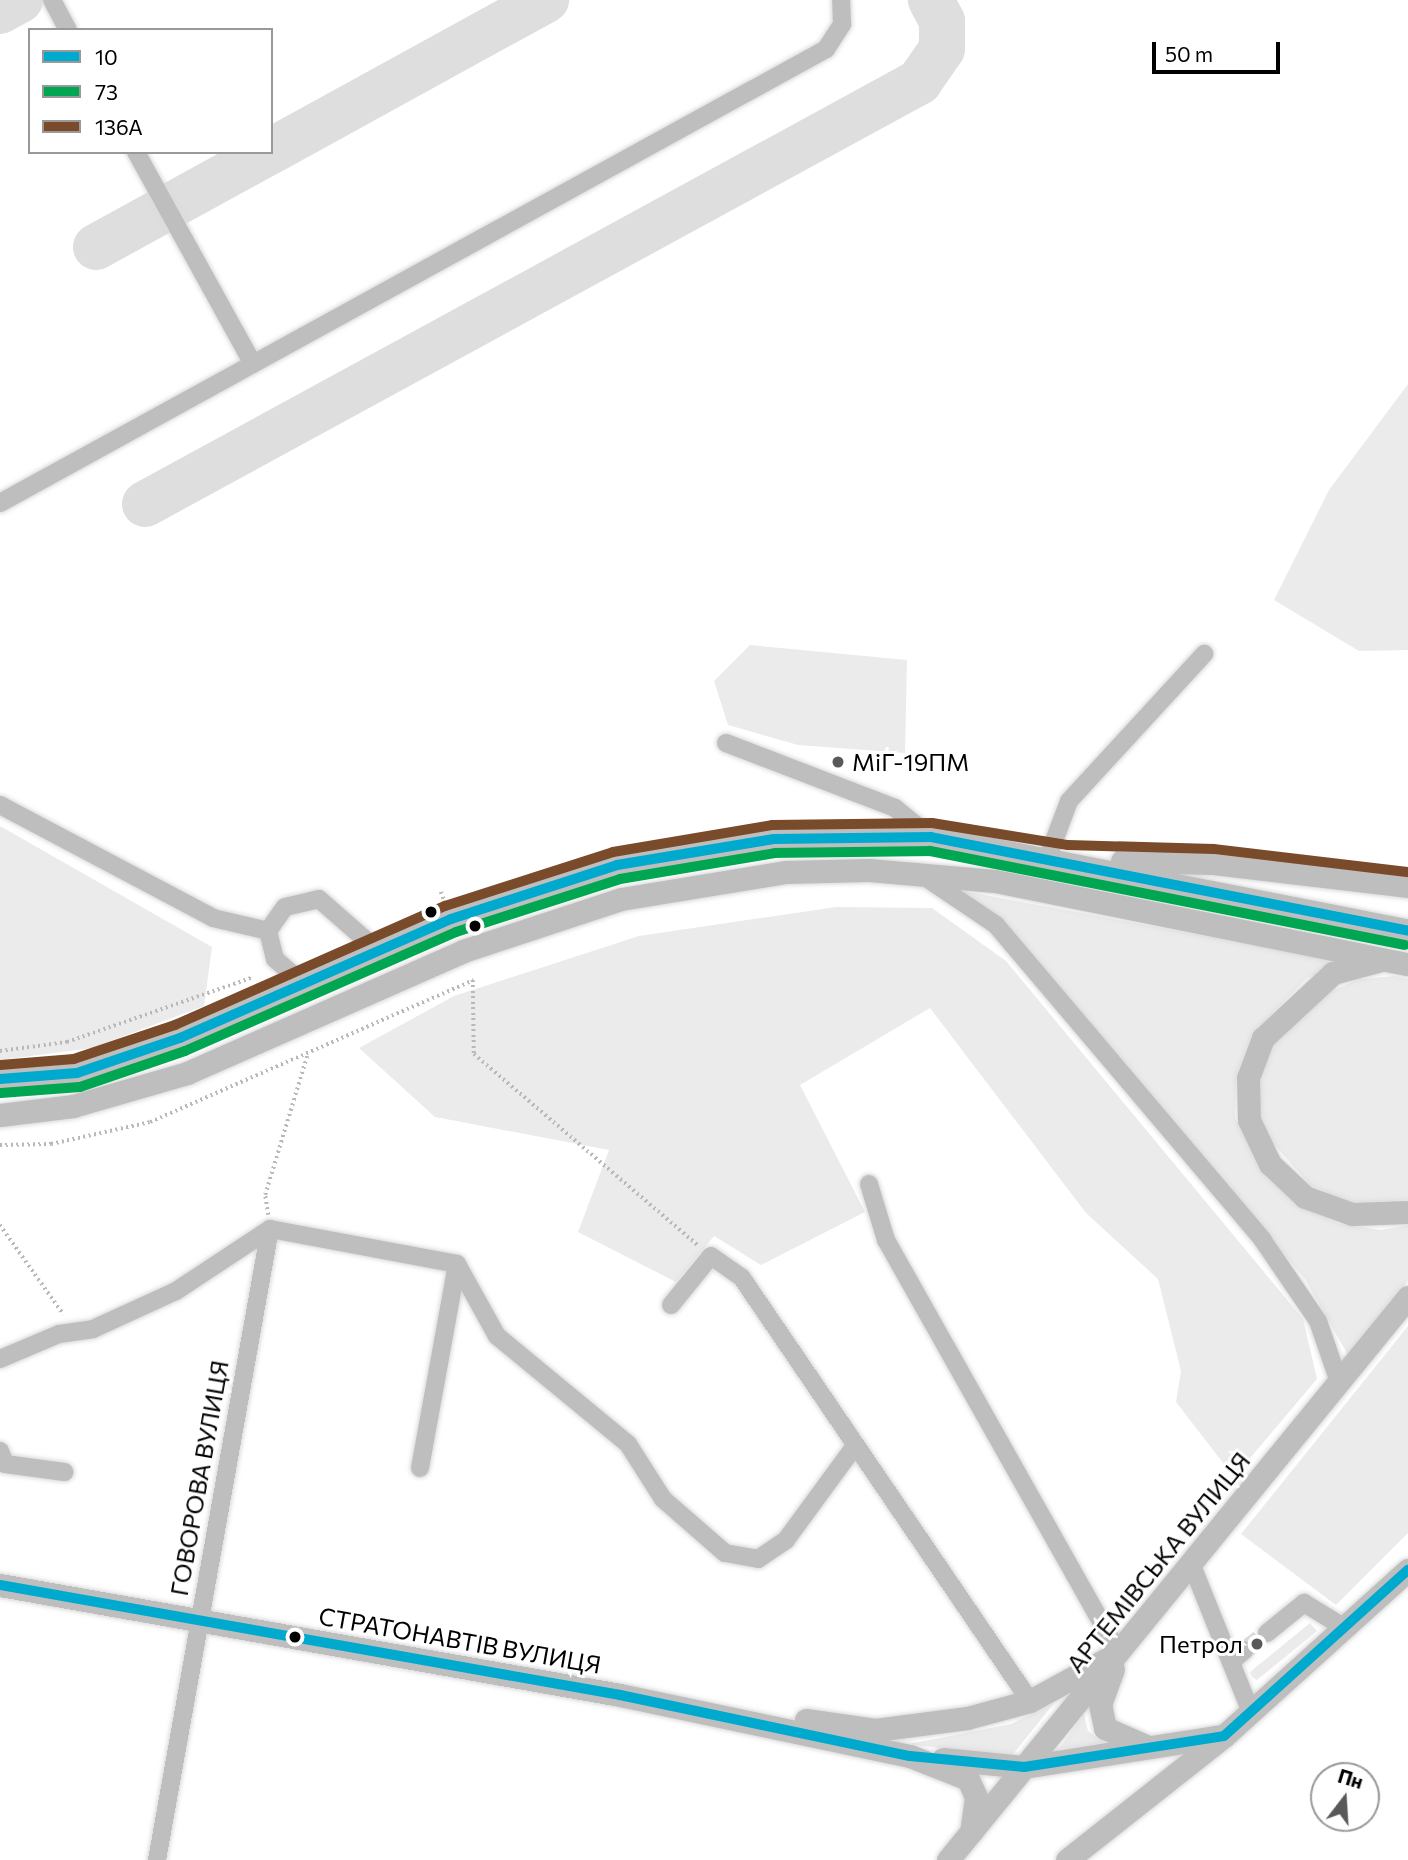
<!DOCTYPE html>
<html>
<head>
<meta charset="utf-8">
<style>
	body { margin:0 }
	#map { position:relative; width:1408px; height:1860px; overflow:hidden; background:#fff; font-family:Commissioner,sans-serif }
	div>[style] { position:absolute }
	.green>* { inset:0; background:#ebebeb }
	.taxiway>* { height:46px; margin:-23px; padding:0 23px; transform-origin:23px; border-radius:23px; background:#dedede }
	.minor-tunnel>* { height:18px; margin-top:-9px; transform-origin:0; background:repeating-linear-gradient(90deg,#d9d9d9 0 18px,transparent 0 27px) }
	.path>* { height:3.5px; margin-top:-1.75px; transform-origin:0; background:repeating-linear-gradient(90deg,#b9b9b9 0 2px,transparent 0 5.5px) }
	.roads { filter:drop-shadow(0 0 2px #dbdbdb) drop-shadow(0 0 2px #dbdbdb) }
	.minor>* { height:18px; margin:-9px; padding:0 9px; transform-origin:9px; border-radius:9px; background:#bebebe }
	.major>* { height:23px; margin:-11.5px; padding:0 11.5px; transform-origin:11.5px; border-radius:11.5px; background:#bebebe }
	.bus-1>* { height:10px; margin:-5px; padding:0 5px; transform-origin:5px; border-radius:5px; background:#00a9ce }
	.bus-2>* { height:10px; margin:-5px; padding:0 5px; transform-origin:5px; border-radius:5px; background:#00a651 }
	.bus-3>* { height:10px; margin:-5px; padding:0 5px; transform-origin:5px; border-radius:5px; background:#7a4b2a }
	.dots>* { width:19px; height:19px; translate:-50% -50%; box-sizing:border-box; border:4px solid #fff; border-radius:50% }
	span { translate:-50% -50%; white-space:nowrap; text-align:center; line-height:1.15; -webkit-text-stroke:6px #fff; paint-order:stroke }
	.poi-label { font-size:24px; color:#000 }
	.left { translate:0 -50%; text-align:left }
	.right { translate:-100% -50%; text-align:right }
	.street-label { font-size:24px; color:#000 }
	.legend { position:absolute; left:28px; top:28px; width:245px; height:126px; box-sizing:border-box; background:#fff; border:2px solid #999; margin:0; padding:9px 12px; list-style:none; font-size:21px; color:#000 }
	.legend li { display:flex; align-items:center; gap:14px; height:35px }
	.legend b { width:35px; border:2px solid #999 }
	.north { position:absolute; left:1310px; top:1762px; width:70px; height:70px; box-sizing:border-box; background:#fff; border:2px solid #999; border-radius:50%; rotate:17deg; font-size:19px; font-weight:700; line-height:28px; text-align:center; color:#000 }
	.north::after { content:''; display:block; margin:auto; width:24px; height:32px; background:#595959; clip-path:polygon(50% 0,100% 100%,50% 72%,0 100%) }
	.scale { position:absolute; left:1152px; top:42px; width:128px; height:32px; box-sizing:border-box; border:4px solid #000; border-top:0; padding-left:9px; font-size:21px; line-height:24px; white-space:nowrap; color:#000; -webkit-text-stroke:5px #fff; paint-order:stroke }
</style>
</head>
<body>
<div id="map">
	<div class="green">
		<div style="clip-path:polygon(1408px 384px,1408px 650px,1359px 651px,1274px 600px,1329px 490px)"></div>
		<div style="clip-path:polygon(750px 645px,907px 660px,905px 753px,798px 745px,728px 725px,714px 681px)"></div>
		<div style="clip-path:polygon(0 826px,212px 947px,204px 1006px,92px 1048px,0 1060px)"></div>
		<div style="clip-path:polygon(957px 890px,1350px 963px,1307px 978px,1252px 1034px,1236px 1077px,1235px 1118px,1265px 1173px,1300px 1206px,1340px 1224px,1381px 1230px,1408px 1225px,1408px 1281px,1349px 1357px,1305px 1279px,1001px 922px)"></div>
		<div style="clip-path:polygon(836px 907px,932px 908px,1006px 961px,1303px 1319px,1317px 1379px,1234px 1477px,1176px 1402px,1181px 1371px,1158px 1279px,1086px 1213px,930px 1008px,800px 1085px,865px 1212px,761px 1265px,714px 1236px,676px 1282px,578px 1232px,609px 1150px,435px 1117px,359px 1048px,454px 996px,639px 936px)"></div>
		<div style="clip-path:polygon(1395px 976px,1408px 979px,1408px 1200px,1352px 1203px,1311px 1186px,1264px 1133px,1255px 1104px,1260px 1070px,1274px 1042px,1325px 994px,1359px 979px)"></div>
		<div style="clip-path:polygon(1408px 1326px,1408px 1533px,1336px 1605px,1241px 1534px)"></div>
		<div style="clip-path:polygon(1310px 1623px,1317px 1631px,1257px 1680px,1252px 1677px,1250px 1672px)"></div>
		<div style="clip-path:polygon(1055px 1702px,1010px 1758px,909px 1744px,1011px 1724px)"></div>
		<div style="clip-path:polygon(1084px 1714px,1088px 1731px,1104px 1743px,1059px 1749px)"></div>
	</div>
	<div class="taxiway">
		<div style="left:0;top:11px;width:23px;rotate:-29deg"></div>
		<div style="left:271px;top:151px;width:314px;rotate:-28.8deg"></div>
		<div style="left:96px;top:247px;width:197px;rotate:-28.8deg"></div>
		<div style="left:145px;top:504px;width:882px;rotate:-28.6deg"></div>
		<div style="left:919px;top:82px;width:40px;rotate:-55.1deg"></div>
		<div style="left:942px;top:49px;width:28px;rotate:-90deg"></div>
		<div style="left:942px;top:21px;width:24px;rotate:-118deg"></div>
	</div>
	<div class="minor-tunnel">
		<div style="left:1245px;top:1650px;width:28px;rotate:-38deg"></div>
	</div>
	<div class="path">
		<div style="left:441px;top:892px;width:11px;rotate:68deg"></div>
		<div style="left:0;top:1051px;width:68px;rotate:-7.7deg"></div>
		<div style="left:67px;top:1042px;width:195px;rotate:-19.2deg"></div>
		<div style="left:0;top:1145px;width:51px;rotate:-1.1deg"></div>
		<div style="left:51px;top:1144px;width:101px;rotate:-12.5deg"></div>
		<div style="left:150px;top:1122px;width:353px;rotate:-23.7deg"></div>
		<div style="left:473px;top:980px;width:74px;rotate:89.2deg"></div>
		<div style="left:474px;top:1054px;width:294px;rotate:40.5deg"></div>
		<div style="left:268px;top:1215px;width:20px;rotate:-99deg"></div>
		<div style="left:265px;top:1195px;width:145px;rotate:-73.2deg"></div>
		<div style="left:0;top:1225px;width:110px;rotate:54.6deg"></div>
	</div>
	<div class="roads">
		<div class="minor">
			<div style="left:52px;top:0;width:34px;rotate:62deg"></div>
			<div style="left:136px;top:152px;width:242px;rotate:61.1deg"></div>
			<div style="left:0;top:503px;width:943px;rotate:-28.79deg"></div>
			<div style="left:826px;top:49px;width:30px;rotate:-57deg"></div>
			<div style="left:842px;top:24px;width:24px;rotate:-92deg"></div>
			<div style="left:726px;top:743px;width:181px;rotate:21deg"></div>
			<div style="left:895px;top:808px;width:46px;rotate:38.9deg"></div>
			<div style="left:0;top:805px;width:241px;rotate:27.9deg"></div>
			<div style="left:213px;top:918px;width:57px;rotate:13.3deg"></div>
			<div style="left:268px;top:931px;width:29px;rotate:-55deg"></div>
			<div style="left:285px;top:907px;width:35px;rotate:-13deg"></div>
			<div style="left:319px;top:899px;width:77px;rotate:41.3deg"></div>
			<div style="left:1048px;top:857px;width:60px;rotate:-69.4deg"></div>
			<div style="left:1069px;top:801px;width:200px;rotate:-47.4deg"></div>
			<div style="left:922px;top:875px;width:89px;rotate:34deg"></div>
			<div style="left:996px;top:925px;width:412px;rotate:49.7deg"></div>
			<div style="left:1262px;top:1239px;width:99px;rotate:55.7deg"></div>
			<div style="left:1318px;top:1321px;width:65px;rotate:71deg"></div>
			<div style="left:268px;top:931px;width:29px;rotate:76deg"></div>
			<div style="left:275px;top:959px;width:37px;rotate:41deg"></div>
			<div style="left:869px;top:1184px;width:59px;rotate:73.1deg"></div>
			<div style="left:886px;top:1240px;width:474px;rotate:60.6deg"></div>
			<div style="left:457px;top:1264px;width:82px;rotate:60.9deg"></div>
			<div style="left:497px;top:1336px;width:170px;rotate:39.5deg"></div>
			<div style="left:628px;top:1444px;width:65px;rotate:57.5deg"></div>
			<div style="left:663px;top:1499px;width:82px;rotate:41.1deg"></div>
			<div style="left:725px;top:1553px;width:34px;rotate:10deg"></div>
			<div style="left:758px;top:1559px;width:34px;rotate:-34deg"></div>
			<div style="left:786px;top:1540px;width:115px;rotate:-53.8deg"></div>
			<div style="left:671px;top:1305px;width:63px;rotate:-50.8deg"></div>
			<div style="left:711px;top:1256px;width:38px;rotate:35deg"></div>
			<div style="left:742px;top:1278px;width:512px;rotate:55.75deg"></div>
			<div style="left:0;top:1359px;width:64px;rotate:-23deg"></div>
			<div style="left:59px;top:1334px;width:34px;rotate:-8deg"></div>
			<div style="left:93px;top:1329px;width:91px;rotate:-24.6deg"></div>
			<div style="left:176px;top:1291px;width:113px;rotate:-33.4deg"></div>
			<div style="left:270px;top:1229px;width:190px;rotate:10.6deg"></div>
			<div style="left:0;top:1451px;width:14px;rotate:69deg"></div>
			<div style="left:5px;top:1464px;width:60px;rotate:7.7deg"></div>
			<div style="left:420px;top:1468px;width:207px;rotate:-79.7deg"></div>
			<div style="left:1191px;top:1563px;width:161px;rotate:68.1deg"></div>
			<div style="left:1267px;top:1633px;width:48px;rotate:-39deg"></div>
			<div style="left:1304px;top:1603px;width:48px;rotate:31.4deg"></div>
			<div style="left:1231px;top:1662px;width:18px;rotate:-41deg"></div>
			<div style="left:157px;top:1860px;width:641px;rotate:-79.85deg"></div>
		</div>
		<div class="major">
			<div style="left:1122px;top:861px;width:90px;rotate:1.3deg"></div>
			<div style="left:1212px;top:863px;width:197px;rotate:6.7deg"></div>
			<div style="left:1378px;top:961px;width:47px;rotate:165.1deg"></div>
			<div style="left:1333px;top:973px;width:96px;rotate:137.1deg"></div>
			<div style="left:1263px;top:1038px;width:43px;rotate:110.6deg"></div>
			<div style="left:1248px;top:1078px;width:42px;rotate:88.6deg"></div>
			<div style="left:1249px;top:1120px;width:49px;rotate:64.5deg"></div>
			<div style="left:1270px;top:1164px;width:48px;rotate:43.3deg"></div>
			<div style="left:1305px;top:1197px;width:50px;rotate:19.9deg"></div>
			<div style="left:1352px;top:1214px;width:56px;rotate:-2deg"></div>
			<div style="left:0;top:1079px;width:77px;rotate:-4.5deg"></div>
			<div style="left:77px;top:1073px;width:109px;rotate:-18.8deg"></div>
			<div style="left:180px;top:1038px;width:296px;rotate:-23.7deg"></div>
			<div style="left:451px;top:919px;width:175px;rotate:-18deg"></div>
			<div style="left:617px;top:865px;width:159px;rotate:-9.4deg"></div>
			<div style="left:774px;top:839px;width:157px;rotate:-0.7deg"></div>
			<div style="left:931px;top:837px;width:486px;rotate:11.1deg"></div>
			<div style="left:0;top:1115px;width:74px;rotate:-7deg"></div>
			<div style="left:73px;top:1106px;width:119px;rotate:-16.1deg"></div>
			<div style="left:187px;top:1073px;width:302px;rotate:-23.8deg"></div>
			<div style="left:463px;top:951px;width:166px;rotate:-18.2deg"></div>
			<div style="left:621px;top:899px;width:166px;rotate:-9.3deg"></div>
			<div style="left:785px;top:872px;width:84px;rotate:-1.4deg"></div>
			<div style="left:869px;top:870px;width:126px;rotate:5deg"></div>
			<div style="left:995px;top:881px;width:421px;rotate:11.4deg"></div>
			<div style="left:0;top:1585px;width:630px;rotate:10.06deg"></div>
			<div style="left:620px;top:1695px;width:296px;rotate:11.9deg"></div>
			<div style="left:910px;top:1756px;width:62px;rotate:21.6deg"></div>
			<div style="left:968px;top:1779px;width:20px;rotate:66deg"></div>
			<div style="left:976px;top:1797px;width:35px;rotate:98deg"></div>
			<div style="left:1113px;top:1669px;width:37px;rotate:110deg"></div>
			<div style="left:1100px;top:1704px;width:25px;rotate:78deg"></div>
			<div style="left:1105px;top:1728px;width:43px;rotate:23.6deg"></div>
			<div style="left:806px;top:1720px;width:70px;rotate:8.2deg"></div>
			<div style="left:875px;top:1730px;width:93px;rotate:-7.4deg"></div>
			<div style="left:967px;top:1718px;width:65px;rotate:-15.1deg"></div>
			<div style="left:1030px;top:1701px;width:88px;rotate:-28.6deg"></div>
			<div style="left:943px;top:1759px;width:81px;rotate:5.6deg"></div>
			<div style="left:1024px;top:1767px;width:199px;rotate:-8.9deg"></div>
			<div style="left:948px;top:1860px;width:727px;rotate:-50.75deg"></div>
			<div style="left:1067px;top:1860px;width:200px;rotate:-38.3deg"></div>
			<div style="left:1224px;top:1736px;width:248px;rotate:-42.1deg"></div>
		</div>
	</div>
	<div class="bus-1">
		<div style="left:0;top:1079px;width:77px;rotate:-4.5deg"></div>
		<div style="left:77px;top:1073px;width:109px;rotate:-18.8deg"></div>
		<div style="left:180px;top:1038px;width:296px;rotate:-23.7deg"></div>
		<div style="left:451px;top:919px;width:175px;rotate:-18deg"></div>
		<div style="left:617px;top:865px;width:159px;rotate:-9.4deg"></div>
		<div style="left:774px;top:839px;width:157px;rotate:-0.7deg"></div>
		<div style="left:931px;top:837px;width:486px;rotate:11.1deg"></div>
		<div style="left:0;top:1585px;width:630px;rotate:10.06deg"></div>
		<div style="left:620px;top:1695px;width:296px;rotate:11.9deg"></div>
		<div style="left:910px;top:1756px;width:115px;rotate:5.5deg"></div>
		<div style="left:1024px;top:1767px;width:202px;rotate:-8.8deg"></div>
		<div style="left:1224px;top:1736px;width:248px;rotate:-42.1deg"></div>
	</div>
	<div class="bus-2">
		<div style="left:1px;top:1093px;width:79px;rotate:-4.3deg"></div>
		<div style="left:80px;top:1087px;width:111px;rotate:-18.9deg"></div>
		<div style="left:185px;top:1051px;width:296px;rotate:-23.7deg"></div>
		<div style="left:456px;top:932px;width:172px;rotate:-17.9deg"></div>
		<div style="left:620px;top:879px;width:157px;rotate:-9.5deg"></div>
		<div style="left:775px;top:853px;width:155px;rotate:-0.7deg"></div>
		<div style="left:930px;top:851px;width:484px;rotate:11.2deg"></div>
	</div>
	<div class="bus-3">
		<div style="left:0;top:1065px;width:74px;rotate:-4.6deg"></div>
		<div style="left:74px;top:1059px;width:107px;rotate:-18.6deg"></div>
		<div style="left:175px;top:1025px;width:295px;rotate:-23.8deg"></div>
		<div style="left:445px;top:906px;width:176px;rotate:-17.8deg"></div>
		<div style="left:613px;top:852px;width:161px;rotate:-9.6deg"></div>
		<div style="left:772px;top:825px;width:160px;rotate:-0.7deg"></div>
		<div style="left:932px;top:823px;width:138px;rotate:9.2deg"></div>
		<div style="left:1068px;top:845px;width:146px;rotate:1.6deg"></div>
		<div style="left:1214px;top:849px;width:195px;rotate:6.8deg"></div>
	</div>
	<div class="dots">
		<div style="left:838px;top:762px;background:#595959"></div>
		<div style="left:431px;top:912px;background:#000"></div>
		<div style="left:475px;top:926px;background:#000"></div>
		<div style="left:295px;top:1637px;background:#000"></div>
		<div style="left:1257px;top:1644px;background:#595959"></div>
	</div>
	<div class="poi-label">
		<span class="left" style="left:852px;top:762px">МіГ-19ПМ</span>
		<span class="right" style="left:1243px;top:1644px">Петрол</span>
	</div>
	<div class="street-label">
		<span style="left:199px;top:1478px;rotate:-80deg">ГОВОРОВА ВУЛИЦЯ</span>
		<span style="left:1158px;top:1562px;rotate:-51deg">АРТЕМІВСЬКА ВУЛИЦЯ</span>
		<span style="left:460px;top:1640px;rotate:10deg">СТРАТОНАВТІВ ВУЛИЦЯ</span>
	</div>
	<ul class="legend">
	<li><b style="height:9px;background:#00a9ce"></b>10</li>
	<li><b style="height:9px;background:#00a651"></b>73</li>
	<li><b style="height:9px;background:#7a4b2a"></b>136А</li>
	</ul>
	<div class="north">Пн</div>
	<div class="scale">50 m</div>
</div>
</body>
</html>
